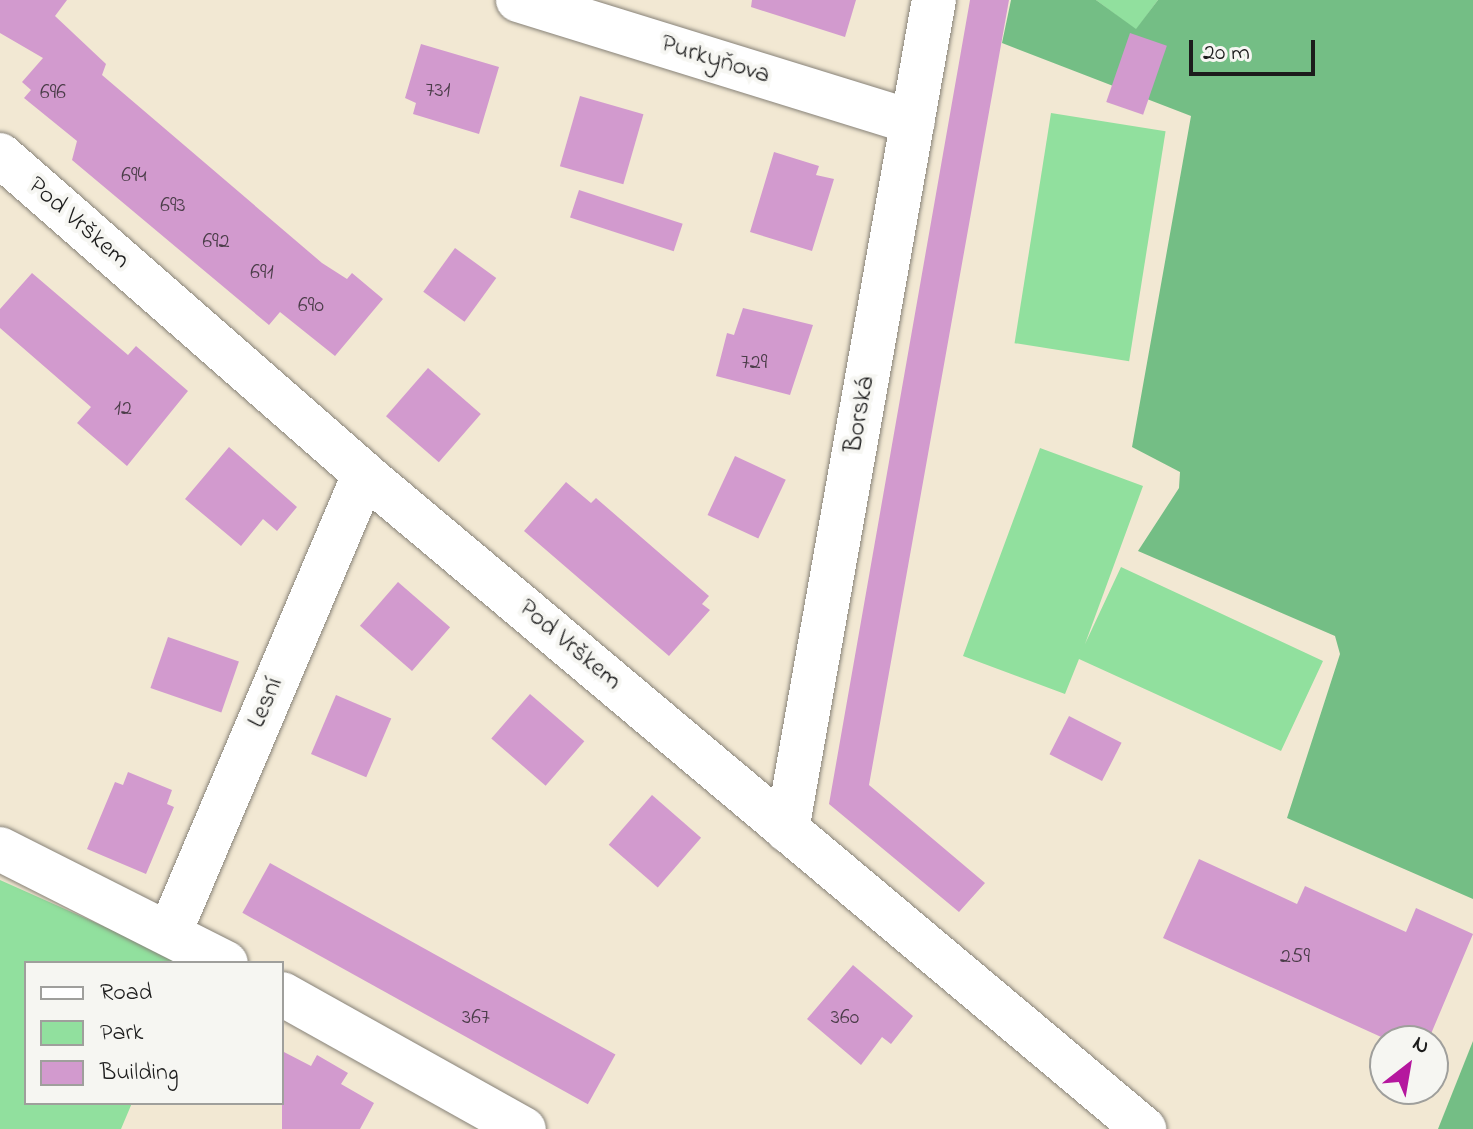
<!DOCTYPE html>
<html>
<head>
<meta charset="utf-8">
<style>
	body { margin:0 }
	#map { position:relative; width:1473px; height:1129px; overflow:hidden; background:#f2e8d3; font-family:"Indie Flower",sans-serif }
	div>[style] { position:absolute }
	.green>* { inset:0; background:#91e09e; transform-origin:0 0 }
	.forest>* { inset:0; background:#74be85 }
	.building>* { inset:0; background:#d29ace; transform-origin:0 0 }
	.roads { filter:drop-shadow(0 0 2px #878278) drop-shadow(0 0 2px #878278) }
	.minor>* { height:44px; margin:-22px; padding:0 22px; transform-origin:22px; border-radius:22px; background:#fff }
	span { translate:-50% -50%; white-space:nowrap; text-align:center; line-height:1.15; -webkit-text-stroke:8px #f6f6f2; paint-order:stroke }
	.number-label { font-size:22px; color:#4a3c48 }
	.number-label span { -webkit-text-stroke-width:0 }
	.street-label { font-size:26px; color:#1c1c1c }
	.legend { position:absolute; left:24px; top:961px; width:260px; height:144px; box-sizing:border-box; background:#f6f6f2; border:2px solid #9f9f9c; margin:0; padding:10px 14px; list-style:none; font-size:24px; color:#1c1c1c }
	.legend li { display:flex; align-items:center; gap:16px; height:40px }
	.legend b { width:40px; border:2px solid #9f9f9c }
	.north { position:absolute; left:1369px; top:1025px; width:80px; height:80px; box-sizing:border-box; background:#f6f6f2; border:2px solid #9f9f9c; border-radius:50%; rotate:31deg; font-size:22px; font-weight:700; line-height:32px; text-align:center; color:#1c1c1c }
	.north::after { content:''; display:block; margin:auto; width:28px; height:36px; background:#b5179e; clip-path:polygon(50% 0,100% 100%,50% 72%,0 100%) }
	.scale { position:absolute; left:1189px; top:40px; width:126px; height:36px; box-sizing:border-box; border:4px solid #1c1c1c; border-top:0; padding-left:10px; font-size:24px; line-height:28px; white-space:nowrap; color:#1c1c1c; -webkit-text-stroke:6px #f6f6f2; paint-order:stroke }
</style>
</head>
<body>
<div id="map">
	<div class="green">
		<div style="clip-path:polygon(1096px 0,1158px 0,1136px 30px)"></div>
		<div style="left:1051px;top:113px;width:116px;height:233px;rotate:9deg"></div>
		<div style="clip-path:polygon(1040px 448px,1143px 486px,1085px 644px,1121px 567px,1323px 661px,1281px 751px,1079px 659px,1065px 694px,963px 656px)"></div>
		<div style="clip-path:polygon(0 880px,186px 963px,26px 963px,26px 1103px,132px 1103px,121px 1129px,0 1129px)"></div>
	</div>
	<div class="forest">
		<div style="clip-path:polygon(1011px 0,1096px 0,1136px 29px,1158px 0,1473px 0,1473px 899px,1287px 818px,1340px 654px,1335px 636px,1138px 551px,1179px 488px,1180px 472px,1132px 447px,1191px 116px,1002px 43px)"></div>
		<div style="clip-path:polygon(1473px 1041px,1473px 1129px,1438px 1129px)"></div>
	</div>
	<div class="building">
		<div style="clip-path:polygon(0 0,67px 0,55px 16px,106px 64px,102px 75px,322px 263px,347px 279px,352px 273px,383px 299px,335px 356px,280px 312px,269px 325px,72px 160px,77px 141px,24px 98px,31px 90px,22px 82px,43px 58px,0 33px)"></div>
		<div style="clip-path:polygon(752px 0,856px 0,845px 37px,751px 7px)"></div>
		<div style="clip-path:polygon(970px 0,1009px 0,869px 785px,985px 883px,959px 912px,829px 804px)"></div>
		<div style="left:1130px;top:33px;width:39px;height:73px;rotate:19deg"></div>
		<div style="clip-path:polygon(421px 44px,499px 67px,479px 134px,413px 114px,416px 103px,405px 98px)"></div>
		<div style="left:580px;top:96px;width:66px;height:73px;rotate:16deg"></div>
		<div style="clip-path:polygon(774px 152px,819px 166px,816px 175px,834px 179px,812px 251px,750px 232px)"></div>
		<div style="left:579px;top:190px;width:109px;height:29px;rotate:18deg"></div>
		<div style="left:455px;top:248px;width:51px;height:54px;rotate:36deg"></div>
		<div style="clip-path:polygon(32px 273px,128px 355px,136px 346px,188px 391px,127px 466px,77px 423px,91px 407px,0 328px,0 309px)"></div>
		<div style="clip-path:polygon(743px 308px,813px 325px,790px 395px,716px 376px,727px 333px,734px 335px)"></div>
		<div style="left:428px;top:368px;width:70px;height:64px;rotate:41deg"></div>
		<div style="clip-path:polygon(229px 447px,297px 507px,277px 531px,263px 519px,241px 546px,185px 499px)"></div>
		<div style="left:735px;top:456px;width:56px;height:65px;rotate:25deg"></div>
		<div style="clip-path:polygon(566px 482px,591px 503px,596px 498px,709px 596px,702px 604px,710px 610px,669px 656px,524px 531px)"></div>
		<div style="left:398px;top:582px;width:69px;height:58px;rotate:41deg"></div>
		<div style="left:168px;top:637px;width:75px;height:54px;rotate:19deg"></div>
		<div style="left:530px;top:694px;width:72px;height:59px;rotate:41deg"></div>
		<div style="left:336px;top:695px;width:60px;height:64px;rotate:23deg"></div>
		<div style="left:1069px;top:716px;width:59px;height:43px;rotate:27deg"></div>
		<div style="clip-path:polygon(128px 772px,172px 790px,167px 804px,174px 807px,146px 874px,87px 849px,115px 782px,123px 785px)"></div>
		<div style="left:652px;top:795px;width:65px;height:66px;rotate:41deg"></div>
		<div style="clip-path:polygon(1199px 859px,1297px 904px,1305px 886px,1406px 932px,1416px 908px,1473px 934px,1428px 1041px,1390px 1041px,1163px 938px)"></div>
		<div style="left:270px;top:863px;width:395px;height:57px;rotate:29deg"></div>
		<div style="clip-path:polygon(853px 965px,913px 1016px,891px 1044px,882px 1037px,861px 1065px,807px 1019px)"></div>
		<div style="clip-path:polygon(282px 1051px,311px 1066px,317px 1055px,348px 1073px,341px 1084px,374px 1103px,360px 1129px,282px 1129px)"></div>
	</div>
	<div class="roads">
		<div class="minor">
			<div style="left:518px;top:0;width:413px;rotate:17.2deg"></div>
			<div style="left:0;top:155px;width:484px;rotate:41.2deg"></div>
			<div style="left:364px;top:474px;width:1019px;rotate:40.02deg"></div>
			<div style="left:787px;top:830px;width:843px;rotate:-79.96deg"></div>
			<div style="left:0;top:849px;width:253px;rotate:26.8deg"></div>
			<div style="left:170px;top:932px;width:497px;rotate:-67deg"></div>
			<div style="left:282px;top:994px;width:277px;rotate:29.2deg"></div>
		</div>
	</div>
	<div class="number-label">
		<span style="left:438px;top:92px">731</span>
		<span style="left:53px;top:94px">696</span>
		<span style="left:134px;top:177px">694</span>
		<span style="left:173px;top:207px">693</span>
		<span style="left:216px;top:243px">692</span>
		<span style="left:262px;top:274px">691</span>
		<span style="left:311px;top:307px">690</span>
		<span style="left:754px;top:364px">729</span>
		<span style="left:123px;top:410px">12</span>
		<span style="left:1295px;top:958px">259</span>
		<span style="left:476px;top:1019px">367</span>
		<span style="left:845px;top:1019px">360</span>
	</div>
	<div class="street-label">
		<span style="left:715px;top:61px;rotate:17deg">Purkyňova</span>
		<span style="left:78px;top:224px;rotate:41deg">Pod Vrškem</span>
		<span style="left:861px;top:415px;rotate:-80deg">Borská</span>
		<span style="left:569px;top:646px;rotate:40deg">Pod Vrškem</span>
		<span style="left:267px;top:703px;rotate:-67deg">Lesní</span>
	</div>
	<ul class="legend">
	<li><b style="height:10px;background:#fff"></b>Road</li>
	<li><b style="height:22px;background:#91e09e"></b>Park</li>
	<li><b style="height:22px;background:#d29ace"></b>Building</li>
	</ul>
	<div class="north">N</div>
	<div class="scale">20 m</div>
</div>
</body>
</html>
